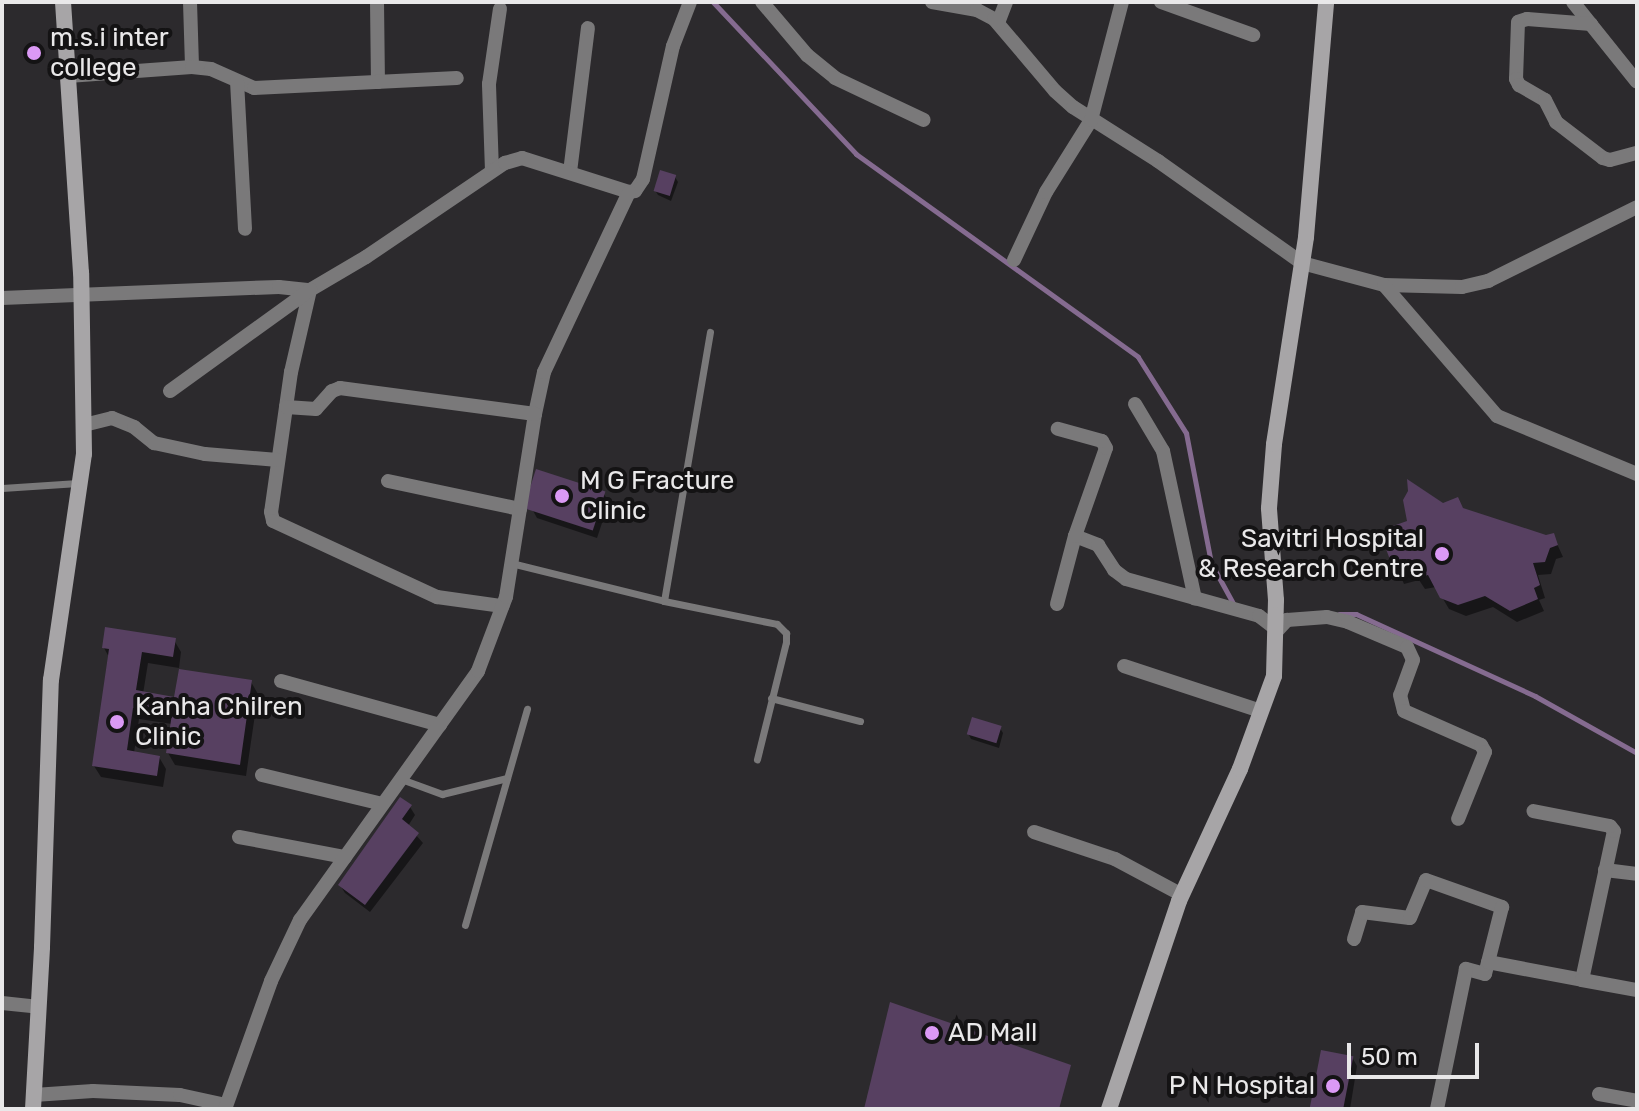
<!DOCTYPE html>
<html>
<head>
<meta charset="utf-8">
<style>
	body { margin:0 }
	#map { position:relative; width:1639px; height:1111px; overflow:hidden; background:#2c2a2d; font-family:Rubik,sans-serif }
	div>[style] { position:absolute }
	.shadow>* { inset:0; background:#0007 }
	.stream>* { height:5px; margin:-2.5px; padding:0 2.5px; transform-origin:2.5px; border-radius:2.5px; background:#856b90 }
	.building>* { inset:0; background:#574061; transform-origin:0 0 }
	.lane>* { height:7px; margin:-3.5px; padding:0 3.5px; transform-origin:3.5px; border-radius:3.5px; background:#7a797a }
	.street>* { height:14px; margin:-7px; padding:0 7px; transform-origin:7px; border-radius:7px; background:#7a797a }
	.secondary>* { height:16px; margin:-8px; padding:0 8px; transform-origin:8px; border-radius:8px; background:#a7a5a7 }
	.dots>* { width:22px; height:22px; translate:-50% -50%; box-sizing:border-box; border:4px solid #141314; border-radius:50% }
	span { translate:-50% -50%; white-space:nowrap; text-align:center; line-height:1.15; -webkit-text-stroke:8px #141314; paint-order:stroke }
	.poi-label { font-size:26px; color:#e9e8e9 }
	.left { translate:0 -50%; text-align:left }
	.right { translate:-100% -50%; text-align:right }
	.frame { position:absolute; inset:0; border:4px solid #e9e8e9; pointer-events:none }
	.scale { position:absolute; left:1347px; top:1043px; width:132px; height:36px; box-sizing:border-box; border:4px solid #e9e8e9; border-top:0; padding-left:10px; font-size:24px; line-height:28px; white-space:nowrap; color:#e9e8e9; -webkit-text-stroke:6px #141314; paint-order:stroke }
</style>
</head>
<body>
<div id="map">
	<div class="shadow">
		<div style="clip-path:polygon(675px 177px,678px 182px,671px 201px,658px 195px,655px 190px)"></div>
		<div style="clip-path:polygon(604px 494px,609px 502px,597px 538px,537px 518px,532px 509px)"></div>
		<div style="clip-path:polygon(1443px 505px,1546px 537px,1553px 535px,1563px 557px,1556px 559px,1551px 574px,1538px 575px,1545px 598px,1539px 600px,1544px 611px,1517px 622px,1493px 607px,1466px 616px,1449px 609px,1436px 587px,1425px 589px,1419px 580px,1404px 584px,1386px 542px,1398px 538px)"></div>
		<div style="clip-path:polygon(174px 640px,181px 652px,179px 668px,148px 663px,143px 694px,176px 699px,251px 682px,258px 694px,246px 776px,175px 765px,168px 753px,172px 724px,139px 719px,134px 753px,159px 757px,166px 769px,163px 787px,101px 777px,94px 766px,110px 659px,104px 648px)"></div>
		<div style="clip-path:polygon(1000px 728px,1003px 733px,999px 748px,971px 739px,968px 733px)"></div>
		<div style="clip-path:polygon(410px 807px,415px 815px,408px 826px,423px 843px,370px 912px,345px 893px,340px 885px)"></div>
		<div style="clip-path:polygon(1352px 1057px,1357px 1066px,1350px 1109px,1313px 1109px)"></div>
	</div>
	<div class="stream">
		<div style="left:713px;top:2px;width:209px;rotate:46.7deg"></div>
		<div style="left:856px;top:154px;width:347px;rotate:35.7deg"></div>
		<div style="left:1138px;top:357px;width:90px;rotate:57.7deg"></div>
		<div style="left:1186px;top:433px;width:132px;rotate:79.1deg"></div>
		<div style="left:1211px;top:563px;width:48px;rotate:61.3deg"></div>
		<div style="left:1339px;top:614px;width:17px"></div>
		<div style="left:1356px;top:614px;width:197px;rotate:24.6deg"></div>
		<div style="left:1535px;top:696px;width:117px;rotate:29.2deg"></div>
	</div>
	<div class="building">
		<div style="left:660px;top:170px;width:17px;height:22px;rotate:17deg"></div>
		<div style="left:536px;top:469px;width:73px;height:41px;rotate:18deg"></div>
		<div style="clip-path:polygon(1407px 479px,1443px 503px,1458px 497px,1463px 508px,1546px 535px,1554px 533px,1558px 545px,1550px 548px,1545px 562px,1533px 563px,1540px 585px,1534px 588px,1538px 599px,1510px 611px,1485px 596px,1458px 605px,1440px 598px,1428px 575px,1416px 578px,1413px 569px,1395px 573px,1383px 541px,1396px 537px,1393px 526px,1407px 521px,1403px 500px,1408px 491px)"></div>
		<div style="clip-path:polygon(105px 627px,176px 638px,173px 657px,142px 652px,136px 690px,174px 697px,179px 669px,252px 680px,240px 765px,166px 753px,172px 714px,133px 708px,127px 750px,160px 756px,157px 776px,92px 766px,109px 649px,102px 648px)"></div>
		<div style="left:972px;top:717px;width:31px;height:18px;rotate:17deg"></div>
		<div style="clip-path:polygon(400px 797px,412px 805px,402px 819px,419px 833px,365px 905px,338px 885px)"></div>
		<div style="clip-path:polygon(890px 1002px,1071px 1065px,1059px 1109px,864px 1109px)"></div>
		<div style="left:1321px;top:1050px;width:33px;height:60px;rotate:11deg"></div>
	</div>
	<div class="lane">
		<div style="left:2px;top:488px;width:76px;rotate:-3.8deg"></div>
		<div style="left:511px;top:563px;width:158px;rotate:13.9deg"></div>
		<div style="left:664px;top:601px;width:115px;rotate:11.5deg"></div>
		<div style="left:777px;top:624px;width:13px;rotate:45deg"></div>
		<div style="left:786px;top:633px;width:9px;rotate:90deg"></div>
		<div style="left:786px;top:642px;width:121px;rotate:103.9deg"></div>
		<div style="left:664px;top:601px;width:273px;rotate:-80.3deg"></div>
		<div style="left:771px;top:698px;width:92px;rotate:14.5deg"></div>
		<div style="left:401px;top:779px;width:44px;rotate:20.1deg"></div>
		<div style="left:442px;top:794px;width:67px;rotate:-13.8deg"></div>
		<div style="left:465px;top:925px;width:225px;rotate:-74deg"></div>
	</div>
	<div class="street">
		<div style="left:190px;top:2px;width:65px;rotate:88.2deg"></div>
		<div style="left:377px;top:2px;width:80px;rotate:89.3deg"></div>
		<div style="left:762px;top:2px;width:70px;rotate:49.7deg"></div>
		<div style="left:807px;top:55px;width:36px;rotate:39deg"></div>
		<div style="left:835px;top:78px;width:98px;rotate:25.3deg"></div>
		<div style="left:932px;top:2px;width:46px;rotate:10.1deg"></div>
		<div style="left:977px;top:10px;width:19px;rotate:28deg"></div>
		<div style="left:994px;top:19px;width:94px;rotate:49.7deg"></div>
		<div style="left:1055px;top:91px;width:24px;rotate:42deg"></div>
		<div style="left:1073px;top:107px;width:101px;rotate:32.4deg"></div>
		<div style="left:1158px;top:161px;width:176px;rotate:35.3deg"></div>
		<div style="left:1302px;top:263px;width:85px;rotate:15deg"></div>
		<div style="left:1384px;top:285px;width:78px;rotate:1.5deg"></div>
		<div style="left:1462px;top:287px;width:27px;rotate:-13deg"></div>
		<div style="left:1488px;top:281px;width:166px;rotate:-26.4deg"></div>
		<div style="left:1161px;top:2px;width:98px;rotate:19.7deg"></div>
		<div style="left:1573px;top:2px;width:102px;rotate:51.3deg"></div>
		<div style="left:998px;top:23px;width:22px;rotate:-69deg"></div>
		<div style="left:1591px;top:24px;width:64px;rotate:-175.5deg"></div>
		<div style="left:1527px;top:19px;width:9px;rotate:162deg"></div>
		<div style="left:1518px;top:22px;width:57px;rotate:92deg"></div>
		<div style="left:1516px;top:79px;width:7px;rotate:63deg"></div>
		<div style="left:1519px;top:85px;width:30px;rotate:30deg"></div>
		<div style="left:1545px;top:100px;width:25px;rotate:63deg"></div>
		<div style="left:1556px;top:122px;width:59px;rotate:37.5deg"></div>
		<div style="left:1603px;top:158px;width:7px;rotate:16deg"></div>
		<div style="left:1610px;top:160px;width:28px;rotate:-15deg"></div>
		<div style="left:68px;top:76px;width:124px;rotate:-4.2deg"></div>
		<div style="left:192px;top:67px;width:19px;rotate:6deg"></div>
		<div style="left:211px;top:69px;width:47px;rotate:23.8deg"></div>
		<div style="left:254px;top:88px;width:203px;rotate:-2.8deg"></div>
		<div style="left:237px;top:81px;width:148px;rotate:86.9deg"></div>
		<div style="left:492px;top:171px;width:87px;rotate:-92deg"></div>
		<div style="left:489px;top:84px;width:76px;rotate:-81.7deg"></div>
		<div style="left:570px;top:172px;width:145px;rotate:-82.9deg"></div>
		<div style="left:1014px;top:260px;width:75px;rotate:-64.8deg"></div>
		<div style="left:1046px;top:192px;width:85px;rotate:-58deg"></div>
		<div style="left:1091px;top:120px;width:122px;rotate:-75.3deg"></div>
		<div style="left:1384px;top:285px;width:173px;rotate:49.2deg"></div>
		<div style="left:1497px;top:416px;width:152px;rotate:22.5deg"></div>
		<div style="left:310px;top:290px;width:84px;rotate:103deg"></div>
		<div style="left:291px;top:372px;width:141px;rotate:98.1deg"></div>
		<div style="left:271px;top:512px;width:9px;rotate:77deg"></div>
		<div style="left:273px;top:521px;width:181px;rotate:24.9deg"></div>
		<div style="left:437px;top:597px;width:66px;rotate:7.9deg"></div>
		<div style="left:2px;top:298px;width:277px;rotate:-2.3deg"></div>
		<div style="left:279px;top:287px;width:31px;rotate:6deg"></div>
		<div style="left:310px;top:290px;width:65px;rotate:-30.5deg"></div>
		<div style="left:366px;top:257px;width:168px;rotate:-34.1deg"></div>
		<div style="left:505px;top:163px;width:18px;rotate:-16deg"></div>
		<div style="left:522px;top:158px;width:112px;rotate:17.6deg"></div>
		<div style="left:629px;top:192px;width:6px;rotate:-9deg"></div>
		<div style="left:635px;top:191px;width:14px;rotate:-56deg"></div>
		<div style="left:643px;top:179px;width:136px;rotate:-77.3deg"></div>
		<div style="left:673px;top:46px;width:47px;rotate:-68.9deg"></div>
		<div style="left:170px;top:391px;width:173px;rotate:-35.8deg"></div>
		<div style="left:1135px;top:404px;width:55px;rotate:59.2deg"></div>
		<div style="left:1163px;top:451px;width:151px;rotate:77.8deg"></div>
		<div style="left:535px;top:414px;width:43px;rotate:-77.9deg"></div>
		<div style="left:544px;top:372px;width:199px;rotate:-64.7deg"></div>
		<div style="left:84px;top:425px;width:29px;rotate:-14deg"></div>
		<div style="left:112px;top:418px;width:24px;rotate:22deg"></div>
		<div style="left:134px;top:427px;width:26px;rotate:39deg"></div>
		<div style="left:154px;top:443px;width:52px;rotate:12.2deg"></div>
		<div style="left:205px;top:454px;width:73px;rotate:4.7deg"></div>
		<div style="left:388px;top:481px;width:135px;rotate:12deg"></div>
		<div style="left:1075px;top:536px;width:25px;rotate:21deg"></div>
		<div style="left:1098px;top:545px;width:30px;rotate:57deg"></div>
		<div style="left:1114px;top:570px;width:15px;rotate:37deg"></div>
		<div style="left:1126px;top:579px;width:138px;rotate:15.5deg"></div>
		<div style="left:1259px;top:616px;width:20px;rotate:37deg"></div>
		<div style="left:1057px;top:604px;width:70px;rotate:-75.2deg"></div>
		<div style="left:1075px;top:536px;width:93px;rotate:-70.6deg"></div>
		<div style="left:1106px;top:448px;width:8px;rotate:-120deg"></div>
		<div style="left:1102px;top:441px;width:46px;rotate:-164.7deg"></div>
		<div style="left:1275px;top:633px;width:18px;rotate:-47deg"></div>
		<div style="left:1287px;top:620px;width:40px;rotate:-4.3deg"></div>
		<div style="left:1327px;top:617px;width:22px;rotate:13deg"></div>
		<div style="left:1348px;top:622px;width:64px;rotate:23deg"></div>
		<div style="left:1407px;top:647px;width:14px;rotate:65deg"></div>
		<div style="left:1413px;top:660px;width:37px;rotate:110deg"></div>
		<div style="left:1400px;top:695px;width:16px;rotate:76deg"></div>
		<div style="left:1404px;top:711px;width:84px;rotate:23.8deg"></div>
		<div style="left:1481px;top:745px;width:8px;rotate:60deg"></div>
		<div style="left:1485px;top:752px;width:72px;rotate:111.9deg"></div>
		<div style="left:1124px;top:666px;width:144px;rotate:18.2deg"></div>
		<div style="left:281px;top:681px;width:165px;rotate:15.5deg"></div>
		<div style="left:262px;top:775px;width:124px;rotate:13.5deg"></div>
		<div style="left:1034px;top:832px;width:85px;rotate:18.4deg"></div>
		<div style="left:1115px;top:859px;width:76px;rotate:28.2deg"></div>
		<div style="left:239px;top:837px;width:108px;rotate:10.7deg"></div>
		<div style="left:1605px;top:870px;width:32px;rotate:7deg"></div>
		<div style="left:1354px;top:939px;width:28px;rotate:-73deg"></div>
		<div style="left:1362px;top:912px;width:48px;rotate:7.1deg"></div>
		<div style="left:1410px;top:918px;width:41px;rotate:-67.2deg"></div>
		<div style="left:1426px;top:880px;width:81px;rotate:19.6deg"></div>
		<div style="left:1502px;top:907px;width:69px;rotate:104.2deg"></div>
		<div style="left:1485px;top:974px;width:20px;rotate:-165deg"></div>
		<div style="left:1466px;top:969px;width:143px;rotate:101.7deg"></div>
		<div style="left:1488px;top:962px;width:96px;rotate:10.8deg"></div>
		<div style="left:1582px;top:980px;width:152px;rotate:-77.9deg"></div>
		<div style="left:1614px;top:831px;width:6px;rotate:-129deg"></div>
		<div style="left:1610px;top:826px;width:78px;rotate:-169deg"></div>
		<div style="left:1582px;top:980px;width:56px;rotate:10.3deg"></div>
		<div style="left:2px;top:1003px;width:37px;rotate:6deg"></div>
		<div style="left:1599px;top:1094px;width:39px;rotate:10deg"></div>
		<div style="left:34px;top:1095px;width:59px;rotate:-3.9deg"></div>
		<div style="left:93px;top:1091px;width:87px;rotate:2.6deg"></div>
		<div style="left:180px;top:1095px;width:47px;rotate:12.3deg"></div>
		<div style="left:225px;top:1109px;width:136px;rotate:-70.2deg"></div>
		<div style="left:271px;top:981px;width:68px;rotate:-64.6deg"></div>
		<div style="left:300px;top:920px;width:306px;rotate:-54.4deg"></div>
		<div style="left:478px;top:671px;width:79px;rotate:-69.3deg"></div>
		<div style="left:506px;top:597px;width:185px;rotate:-81deg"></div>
		<div style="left:535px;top:414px;width:197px;rotate:-172.4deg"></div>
		<div style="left:340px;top:388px;width:9px;rotate:159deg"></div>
		<div style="left:332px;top:391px;width:24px;rotate:132deg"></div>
		<div style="left:316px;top:409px;width:30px;rotate:-176deg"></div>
	</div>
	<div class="secondary">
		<div style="left:33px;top:1109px;width:162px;rotate:-86.8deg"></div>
		<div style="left:42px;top:947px;width:267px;rotate:-88.1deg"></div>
		<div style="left:51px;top:680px;width:228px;rotate:-81.7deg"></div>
		<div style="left:84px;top:454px;width:181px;rotate:-90.9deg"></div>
		<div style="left:81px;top:273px;width:272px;rotate:-93.8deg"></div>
		<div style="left:1109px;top:1109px;width:219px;rotate:-71.4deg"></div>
		<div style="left:1179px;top:901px;width:145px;rotate:-65.2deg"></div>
		<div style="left:1240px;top:769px;width:99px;rotate:-69.9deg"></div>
		<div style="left:1274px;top:676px;width:76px;rotate:-88.5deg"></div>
		<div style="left:1276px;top:600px;width:92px;rotate:-94.4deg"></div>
		<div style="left:1269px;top:508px;width:64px;rotate:-85.5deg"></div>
		<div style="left:1274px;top:444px;width:209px;rotate:-81.2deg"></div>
		<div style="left:1306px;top:237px;width:236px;rotate:-85.1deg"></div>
	</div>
	<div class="dots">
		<div style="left:34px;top:53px;background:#db99f5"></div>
		<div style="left:562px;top:496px;background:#db99f5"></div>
		<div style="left:1442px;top:554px;background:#db99f5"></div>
		<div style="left:117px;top:722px;background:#db99f5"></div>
		<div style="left:932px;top:1033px;background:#db99f5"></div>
		<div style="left:1333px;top:1086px;background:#db99f5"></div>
	</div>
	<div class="poi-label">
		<span class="left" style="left:50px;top:53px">m.s.i inter<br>college</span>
		<span class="left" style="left:580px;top:496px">M G Fracture<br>Clinic</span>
		<span class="right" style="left:1424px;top:554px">Savitri Hospital<br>&amp; Research Centre</span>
		<span class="left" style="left:135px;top:722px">Kanha Chilren<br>Clinic</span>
		<span class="left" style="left:948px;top:1033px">AD Mall</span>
		<span class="right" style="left:1315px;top:1086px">P N Hospital</span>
	</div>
	<div class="frame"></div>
	<div class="scale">50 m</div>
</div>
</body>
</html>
